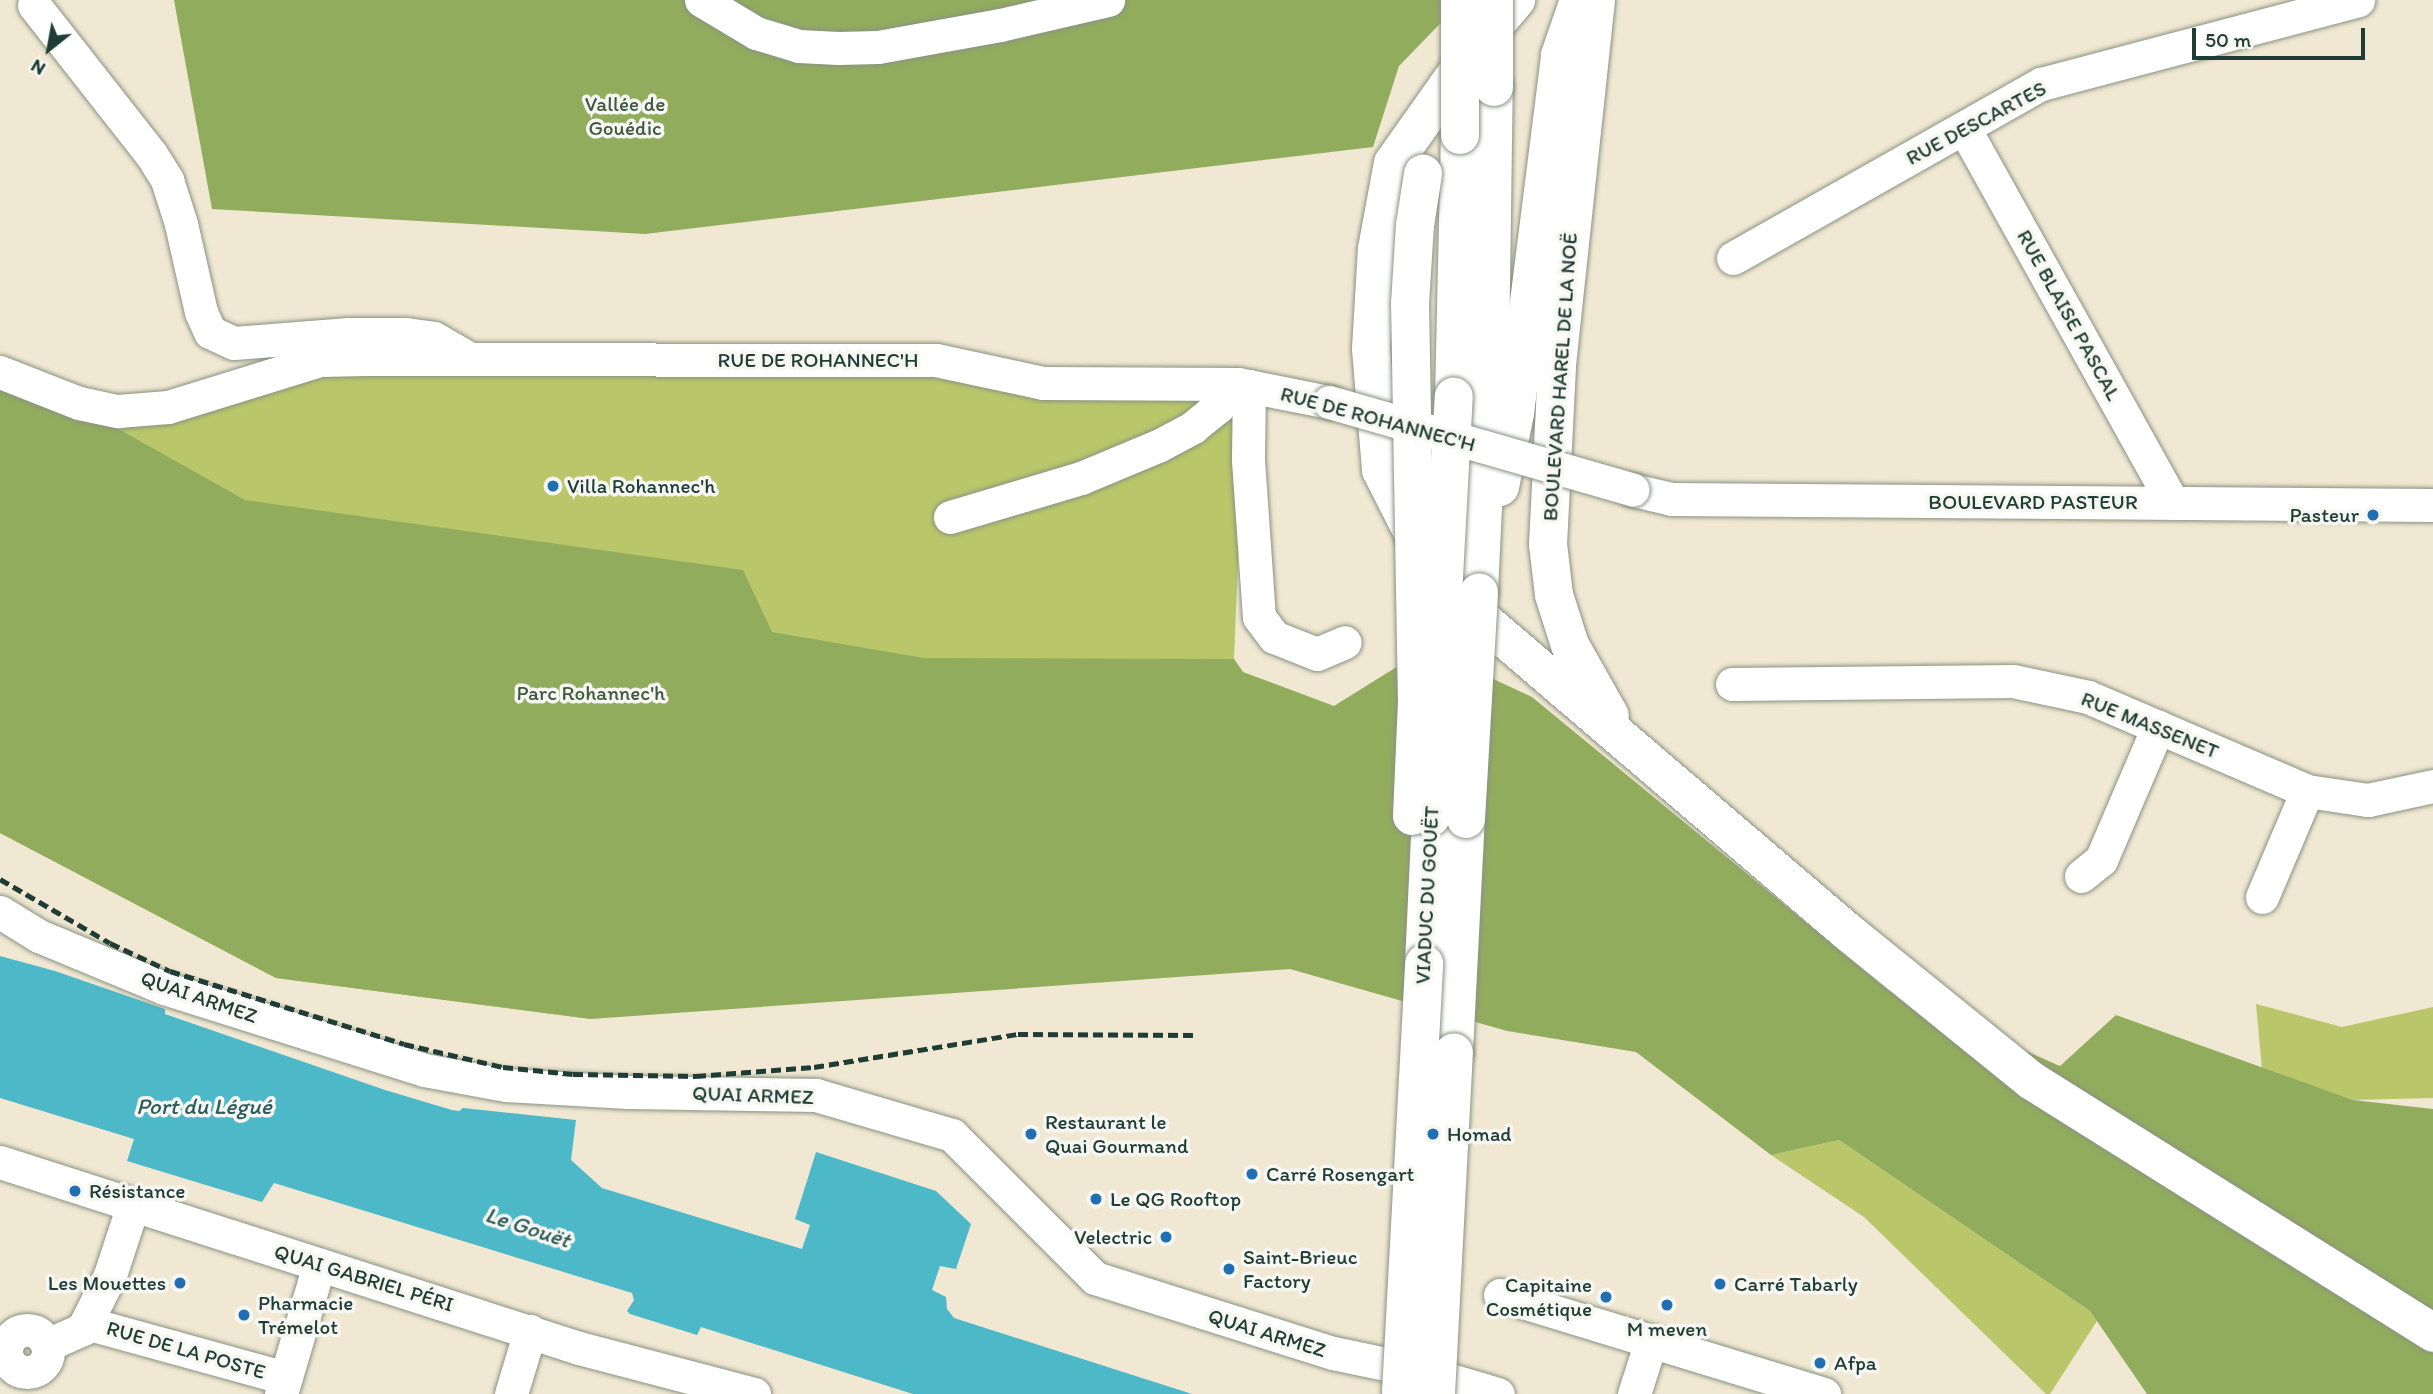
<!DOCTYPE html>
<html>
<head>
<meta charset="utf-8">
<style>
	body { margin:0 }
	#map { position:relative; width:2433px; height:1394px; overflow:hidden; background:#f0e8d2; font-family:Itim,sans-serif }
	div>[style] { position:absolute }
	.green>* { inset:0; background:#b9c76a }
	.forest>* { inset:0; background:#92ac5e }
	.water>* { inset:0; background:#4cb8c8 }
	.roads { filter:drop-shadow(0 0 2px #889283) drop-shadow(0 0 2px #889283) }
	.minor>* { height:33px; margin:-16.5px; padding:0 16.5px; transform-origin:16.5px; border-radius:16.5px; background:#fff }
	.minor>.ring { margin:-16.5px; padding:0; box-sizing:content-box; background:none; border:33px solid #fff; border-radius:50% }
	.major>* { height:38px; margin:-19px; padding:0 19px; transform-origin:19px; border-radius:19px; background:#fff }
	.highway>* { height:38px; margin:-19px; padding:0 19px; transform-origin:19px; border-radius:19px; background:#fff }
	.rail>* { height:5px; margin-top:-2.5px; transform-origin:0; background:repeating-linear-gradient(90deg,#1f3d34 0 10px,transparent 0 15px) }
	.bridges { filter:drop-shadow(0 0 2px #889283) drop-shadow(0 0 2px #889283) }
	.minor-bridge>* { height:33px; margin:-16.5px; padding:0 16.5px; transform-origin:16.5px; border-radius:16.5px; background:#fff }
	.major-bridge>* { height:38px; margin:-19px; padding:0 19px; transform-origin:19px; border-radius:19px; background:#fff }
	.highway-bridge>* { height:38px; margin:-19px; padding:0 19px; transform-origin:19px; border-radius:19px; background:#fff }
	.dots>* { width:19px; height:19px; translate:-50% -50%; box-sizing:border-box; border:4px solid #f6f6f2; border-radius:50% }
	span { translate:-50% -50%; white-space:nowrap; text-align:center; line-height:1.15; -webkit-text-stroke:7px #f6f6f2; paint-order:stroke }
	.park-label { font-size:21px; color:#3e593f }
	.street-label { font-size:21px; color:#1f3d34 }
	.poi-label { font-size:21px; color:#1f3d34 }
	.left { translate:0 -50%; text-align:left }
	.right { translate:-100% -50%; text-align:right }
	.water-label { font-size:23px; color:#2a5c59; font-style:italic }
	.north { position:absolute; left:14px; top:14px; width:70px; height:70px; -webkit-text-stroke:5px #f6f6f2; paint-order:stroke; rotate:211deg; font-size:19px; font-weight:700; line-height:28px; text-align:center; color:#1f3d34 }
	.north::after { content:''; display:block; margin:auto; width:24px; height:32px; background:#1f3d34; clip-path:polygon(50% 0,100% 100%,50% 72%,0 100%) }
	.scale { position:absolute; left:2192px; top:28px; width:173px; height:32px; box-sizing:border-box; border:4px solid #1f3d34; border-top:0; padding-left:9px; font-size:21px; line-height:24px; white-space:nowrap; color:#1f3d34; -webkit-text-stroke:5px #f6f6f2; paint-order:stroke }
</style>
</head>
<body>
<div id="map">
	<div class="green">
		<div style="clip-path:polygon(330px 368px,922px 370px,1209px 395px,1224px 416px,1244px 419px,1234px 659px,1268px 707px,591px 1019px,276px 978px,0 833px,97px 417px)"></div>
		<div style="clip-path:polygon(2256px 1004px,2342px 1027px,2433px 1007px,2433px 1098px,2353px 1100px,2262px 1069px)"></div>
		<div style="clip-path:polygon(1839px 1140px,2090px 1311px,2097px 1321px,2050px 1394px,2046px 1394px,1864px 1217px,1771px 1155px)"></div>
	</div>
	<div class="forest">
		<div style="clip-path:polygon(174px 0,1463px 0,1399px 66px,1373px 147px,645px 234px,212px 209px)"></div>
		<div style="clip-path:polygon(0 380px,97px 417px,245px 500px,743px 570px,772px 632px,924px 658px,1234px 659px,1243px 672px,1334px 706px,1427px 648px,1532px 697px,1888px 990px,2060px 1066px,2116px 1015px,2353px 1100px,2433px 1109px,2433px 1394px,2147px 1394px,2090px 1311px,1839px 1140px,1771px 1155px,1636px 1052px,1507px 1031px,1290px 969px,591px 1019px,276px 978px,0 833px)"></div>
	</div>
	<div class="water">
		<div style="clip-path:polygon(0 956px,55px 971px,165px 1009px,165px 1014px,385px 1090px,452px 1110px,459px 1111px,463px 1108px,576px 1120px,571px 1160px,602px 1188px,802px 1249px,810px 1225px,795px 1219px,816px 1152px,936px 1191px,971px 1224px,956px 1269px,940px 1266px,932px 1290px,946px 1297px,947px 1309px,954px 1318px,1192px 1394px,913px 1394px,701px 1327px,697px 1335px,630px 1314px,627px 1311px,634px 1300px,632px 1293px,274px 1183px,262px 1202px,127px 1161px,134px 1139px,0 1098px)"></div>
	</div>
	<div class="roads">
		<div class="minor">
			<div style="left:701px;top:0;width:64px;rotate:31deg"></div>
			<div style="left:756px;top:33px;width:45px;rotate:16.8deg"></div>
			<div style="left:799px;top:46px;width:39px;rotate:3deg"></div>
			<div style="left:838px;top:48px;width:40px;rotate:-1.4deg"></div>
			<div style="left:878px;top:47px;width:124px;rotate:-10.2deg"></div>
			<div style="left:1000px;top:25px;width:111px;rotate:-13deg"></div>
			<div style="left:34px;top:5px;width:189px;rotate:51.9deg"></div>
			<div style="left:151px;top:154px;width:31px;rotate:58deg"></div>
			<div style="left:167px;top:180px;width:46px;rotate:72.3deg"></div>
			<div style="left:181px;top:224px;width:90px;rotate:77.2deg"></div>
			<div style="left:201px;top:312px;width:22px;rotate:66deg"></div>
			<div style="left:210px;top:332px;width:26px;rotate:25deg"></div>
			<div style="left:234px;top:343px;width:115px;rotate:-4.5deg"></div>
			<div style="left:349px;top:334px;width:57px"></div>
			<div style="left:406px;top:334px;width:28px;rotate:8deg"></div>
			<div style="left:434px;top:338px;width:36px;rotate:30deg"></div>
			<div style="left:1964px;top:128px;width:429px;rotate:60.9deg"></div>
			<div style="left:1733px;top:258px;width:354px;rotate:-29.5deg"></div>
			<div style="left:2041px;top:84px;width:328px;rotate:-14.8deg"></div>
			<div style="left:0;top:372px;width:85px;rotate:21.4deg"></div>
			<div style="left:79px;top:403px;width:40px;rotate:12deg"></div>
			<div style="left:118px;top:411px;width:50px;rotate:-4.6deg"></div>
			<div style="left:168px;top:407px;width:159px;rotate:-17.2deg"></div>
			<div style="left:320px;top:360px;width:47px;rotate:-1.2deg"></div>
			<div style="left:367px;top:359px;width:569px;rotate:0.1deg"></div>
			<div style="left:936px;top:360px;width:109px;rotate:12.1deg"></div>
			<div style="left:1043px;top:383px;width:195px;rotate:0.3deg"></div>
			<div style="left:1238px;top:384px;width:93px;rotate:11.2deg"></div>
			<div style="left:1249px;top:386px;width:74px;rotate:90.8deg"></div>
			<div style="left:1248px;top:460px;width:157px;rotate:86deg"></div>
			<div style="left:1259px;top:617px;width:25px;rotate:53deg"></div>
			<div style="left:1274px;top:637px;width:46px;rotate:21.6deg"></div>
			<div style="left:1317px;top:654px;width:30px;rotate:-23deg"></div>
			<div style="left:1633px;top:490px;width:39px;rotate:13deg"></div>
			<div style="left:1671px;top:499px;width:762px;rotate:0.45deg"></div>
			<div style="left:950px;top:517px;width:137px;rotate:-16.6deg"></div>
			<div style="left:1081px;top:478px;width:83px;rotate:-22.6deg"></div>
			<div style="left:1158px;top:446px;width:40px;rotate:-28deg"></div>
			<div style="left:1193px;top:427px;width:32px;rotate:-39deg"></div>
			<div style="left:1218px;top:407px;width:30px;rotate:-49deg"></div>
			<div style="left:1732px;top:684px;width:281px;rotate:-0.6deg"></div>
			<div style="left:2013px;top:681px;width:77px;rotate:12deg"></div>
			<div style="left:2088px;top:697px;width:238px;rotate:23.2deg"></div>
			<div style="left:2307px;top:791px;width:62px;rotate:8.4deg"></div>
			<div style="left:2368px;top:800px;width:66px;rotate:-12.2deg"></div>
			<div style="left:2081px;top:876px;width:26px;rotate:-39deg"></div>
			<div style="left:2101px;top:860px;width:145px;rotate:-66.8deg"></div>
			<div style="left:2262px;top:897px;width:115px;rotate:-67deg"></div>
			<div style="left:0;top:912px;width:46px;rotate:31.6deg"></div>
			<div style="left:39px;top:936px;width:135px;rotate:22.6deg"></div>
			<div style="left:164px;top:988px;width:273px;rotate:17.5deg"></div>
			<div style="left:424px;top:1070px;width:83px;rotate:10.4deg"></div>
			<div style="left:506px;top:1085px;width:122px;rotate:3.3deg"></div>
			<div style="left:628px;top:1092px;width:188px;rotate:0.9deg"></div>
			<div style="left:816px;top:1095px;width:142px;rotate:16.4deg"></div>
			<div style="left:952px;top:1135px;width:202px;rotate:45deg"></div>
			<div style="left:1095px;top:1278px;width:250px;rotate:17.5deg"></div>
			<div style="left:1333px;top:1353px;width:93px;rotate:11.8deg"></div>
			<div style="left:1424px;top:1372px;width:77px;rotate:16.6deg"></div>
			<div style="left:0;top:1162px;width:608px;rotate:17.81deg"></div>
			<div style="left:579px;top:1348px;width:181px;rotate:14.7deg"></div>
			<div style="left:1500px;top:1295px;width:339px;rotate:17deg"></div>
			<div style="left:86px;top:1323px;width:207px;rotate:15.4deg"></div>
			<div class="ring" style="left:6px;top:1330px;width:9px;height:9px"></div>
			<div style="left:45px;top:1341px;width:11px"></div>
			<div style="left:56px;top:1341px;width:30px;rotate:-24deg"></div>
			<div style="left:83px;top:1329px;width:60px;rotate:-63.4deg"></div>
			<div style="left:110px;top:1275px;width:74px;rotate:-71.8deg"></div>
			<div style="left:281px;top:1394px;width:134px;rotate:-73.6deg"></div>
			<div style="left:511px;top:1394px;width:66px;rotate:-73.2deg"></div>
			<div style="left:1634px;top:1394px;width:56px;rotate:-72.2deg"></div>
		</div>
		<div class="major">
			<div style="left:1596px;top:0;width:369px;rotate:96.1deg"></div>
			<div style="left:1557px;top:367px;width:177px;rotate:92.9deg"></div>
			<div style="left:1548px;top:544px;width:51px;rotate:83.3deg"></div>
			<div style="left:1554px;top:595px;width:52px;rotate:72.3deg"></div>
			<div style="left:1570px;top:645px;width:81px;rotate:60.6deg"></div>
			<div style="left:1500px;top:487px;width:76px;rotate:-78.5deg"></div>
			<div style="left:1515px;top:413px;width:361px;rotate:-82.8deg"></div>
			<div style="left:1560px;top:55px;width:58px;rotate:-70.9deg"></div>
			<div style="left:1419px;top:545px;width:84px;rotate:-116.9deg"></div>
			<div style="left:1381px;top:470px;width:121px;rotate:-94.7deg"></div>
			<div style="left:1371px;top:349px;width:100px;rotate:-86.6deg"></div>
			<div style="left:1377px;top:249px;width:87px;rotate:-79.5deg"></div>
			<div style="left:1393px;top:163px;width:135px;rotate:-54.7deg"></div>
			<div style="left:1471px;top:53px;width:70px;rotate:-49.7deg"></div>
			<div style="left:1456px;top:597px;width:517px;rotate:40.53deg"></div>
			<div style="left:1849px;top:933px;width:235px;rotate:39deg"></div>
			<div style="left:2032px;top:1081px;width:474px;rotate:32.1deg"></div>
		</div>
		<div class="highway">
			<div style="left:1454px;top:397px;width:262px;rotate:-88.7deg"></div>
			<div style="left:1479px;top:592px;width:235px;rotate:-87.3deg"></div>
			<div style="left:1490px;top:357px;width:270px;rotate:-89.2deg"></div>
			<div style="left:1424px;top:964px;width:147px;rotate:-87.3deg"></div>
			<div style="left:1454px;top:1052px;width:233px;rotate:-87.1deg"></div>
		</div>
	</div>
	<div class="rail">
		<div style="left:0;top:879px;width:127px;rotate:30.2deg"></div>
		<div style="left:110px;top:943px;width:66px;rotate:25deg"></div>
		<div style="left:170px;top:971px;width:245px;rotate:17.3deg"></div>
		<div style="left:404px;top:1044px;width:102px;rotate:13.1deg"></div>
		<div style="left:503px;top:1067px;width:70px;rotate:5.7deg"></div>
		<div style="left:573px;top:1074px;width:123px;rotate:0.9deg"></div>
		<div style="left:696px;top:1076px;width:118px;rotate:-4.4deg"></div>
		<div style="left:814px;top:1067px;width:207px;rotate:-9.2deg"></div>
		<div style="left:1018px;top:1034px;width:177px;rotate:0.3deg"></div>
	</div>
	<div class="bridges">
		<div class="minor-bridge">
			<div style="left:1329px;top:402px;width:316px;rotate:16.1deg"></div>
		</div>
		<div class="major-bridge">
			<div style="left:1412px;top:816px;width:113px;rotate:-87.5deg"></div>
			<div style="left:1417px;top:703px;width:399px;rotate:-91deg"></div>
			<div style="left:1410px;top:304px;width:79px;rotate:-86.4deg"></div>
			<div style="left:1415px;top:225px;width:52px;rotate:-81.1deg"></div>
		</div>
		<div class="highway-bridge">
			<div style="left:1460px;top:0;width:135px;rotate:90deg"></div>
			<div style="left:1494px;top:0;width:87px;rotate:90deg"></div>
			<div style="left:1431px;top:817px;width:421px;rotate:-86.9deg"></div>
			<div style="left:1466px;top:819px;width:227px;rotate:-86.7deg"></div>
			<div style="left:1401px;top:1392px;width:429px;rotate:-86.9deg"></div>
			<div style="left:1436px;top:1394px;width:342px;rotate:-87deg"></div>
		</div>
	</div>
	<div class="dots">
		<div style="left:553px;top:486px;background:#1f6fb2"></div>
		<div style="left:2373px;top:515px;background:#1f6fb2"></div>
		<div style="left:1031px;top:1134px;background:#1f6fb2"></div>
		<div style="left:1433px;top:1134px;background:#1f6fb2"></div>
		<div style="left:1252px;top:1174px;background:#1f6fb2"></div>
		<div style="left:75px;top:1191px;background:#1f6fb2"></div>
		<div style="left:1096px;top:1199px;background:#1f6fb2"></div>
		<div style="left:1166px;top:1237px;background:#1f6fb2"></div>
		<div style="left:1229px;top:1269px;background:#1f6fb2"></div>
		<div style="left:180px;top:1283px;background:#1f6fb2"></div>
		<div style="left:1720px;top:1284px;background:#1f6fb2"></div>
		<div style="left:1606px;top:1297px;background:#1f6fb2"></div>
		<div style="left:1667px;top:1305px;background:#1f6fb2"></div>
		<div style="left:244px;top:1315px;background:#1f6fb2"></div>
		<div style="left:1820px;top:1363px;background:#1f6fb2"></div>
	</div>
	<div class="park-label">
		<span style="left:625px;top:116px">Vallée de<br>Gouédic</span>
		<span style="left:591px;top:693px">Parc Rohannec'h</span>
	</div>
	<div class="street-label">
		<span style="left:1976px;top:123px;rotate:-28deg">RUE DESCARTES</span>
		<span style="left:2069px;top:315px;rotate:61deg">RUE BLAISE PASCAL</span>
		<span style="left:818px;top:360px">RUE DE ROHANNEC'H</span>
		<span style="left:1560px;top:377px;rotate:-86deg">BOULEVARD HAREL DE LA NOË</span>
		<span style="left:1378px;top:419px;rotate:15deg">RUE DE ROHANNEC'H</span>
		<span style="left:2033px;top:502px">BOULEVARD PASTEUR</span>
		<span style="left:2150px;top:725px;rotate:22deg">RUE MASSENET</span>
		<span style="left:1427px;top:895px;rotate:-87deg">VIADUC DU GOUËT</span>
		<span style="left:199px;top:997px;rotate:19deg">QUAI ARMEZ</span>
		<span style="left:753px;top:1095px;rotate:2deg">QUAI ARMEZ</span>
		<span style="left:364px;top:1278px;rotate:17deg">QUAI GABRIEL PÉRI</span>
		<span style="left:1267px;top:1333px;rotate:17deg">QUAI ARMEZ</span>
		<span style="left:186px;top:1350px;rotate:16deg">RUE DE LA POSTE</span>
	</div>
	<div class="poi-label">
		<span class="left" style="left:567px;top:486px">Villa Rohannec'h</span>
		<span class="right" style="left:2359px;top:515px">Pasteur</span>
		<span class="left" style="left:1045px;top:1134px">Restaurant le<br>Quai Gourmand</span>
		<span class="left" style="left:1447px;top:1134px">Homad</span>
		<span class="left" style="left:1266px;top:1174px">Carré Rosengart</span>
		<span class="left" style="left:89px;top:1191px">Résistance</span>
		<span class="left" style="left:1110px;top:1199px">Le QG Rooftop</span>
		<span class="right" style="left:1152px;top:1237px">Velectric</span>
		<span class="left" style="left:1243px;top:1269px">Saint-Brieuc<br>Factory</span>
		<span class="right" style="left:166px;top:1283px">Les Mouettes</span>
		<span class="left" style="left:1734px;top:1284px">Carré Tabarly</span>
		<span class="right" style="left:1592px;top:1297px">Capitaine<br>Cosmétique</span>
		<span class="left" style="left:258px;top:1315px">Pharmacie<br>Trémelot</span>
		<span style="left:1667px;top:1329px">M meven</span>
		<span class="left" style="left:1834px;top:1363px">Afpa</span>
	</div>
	<div class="water-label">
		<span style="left:204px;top:1106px">Port du Légué</span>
		<span style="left:528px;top:1227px;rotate:18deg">Le Gouët</span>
	</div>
	<div class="north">N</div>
	<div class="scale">50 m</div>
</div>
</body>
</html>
